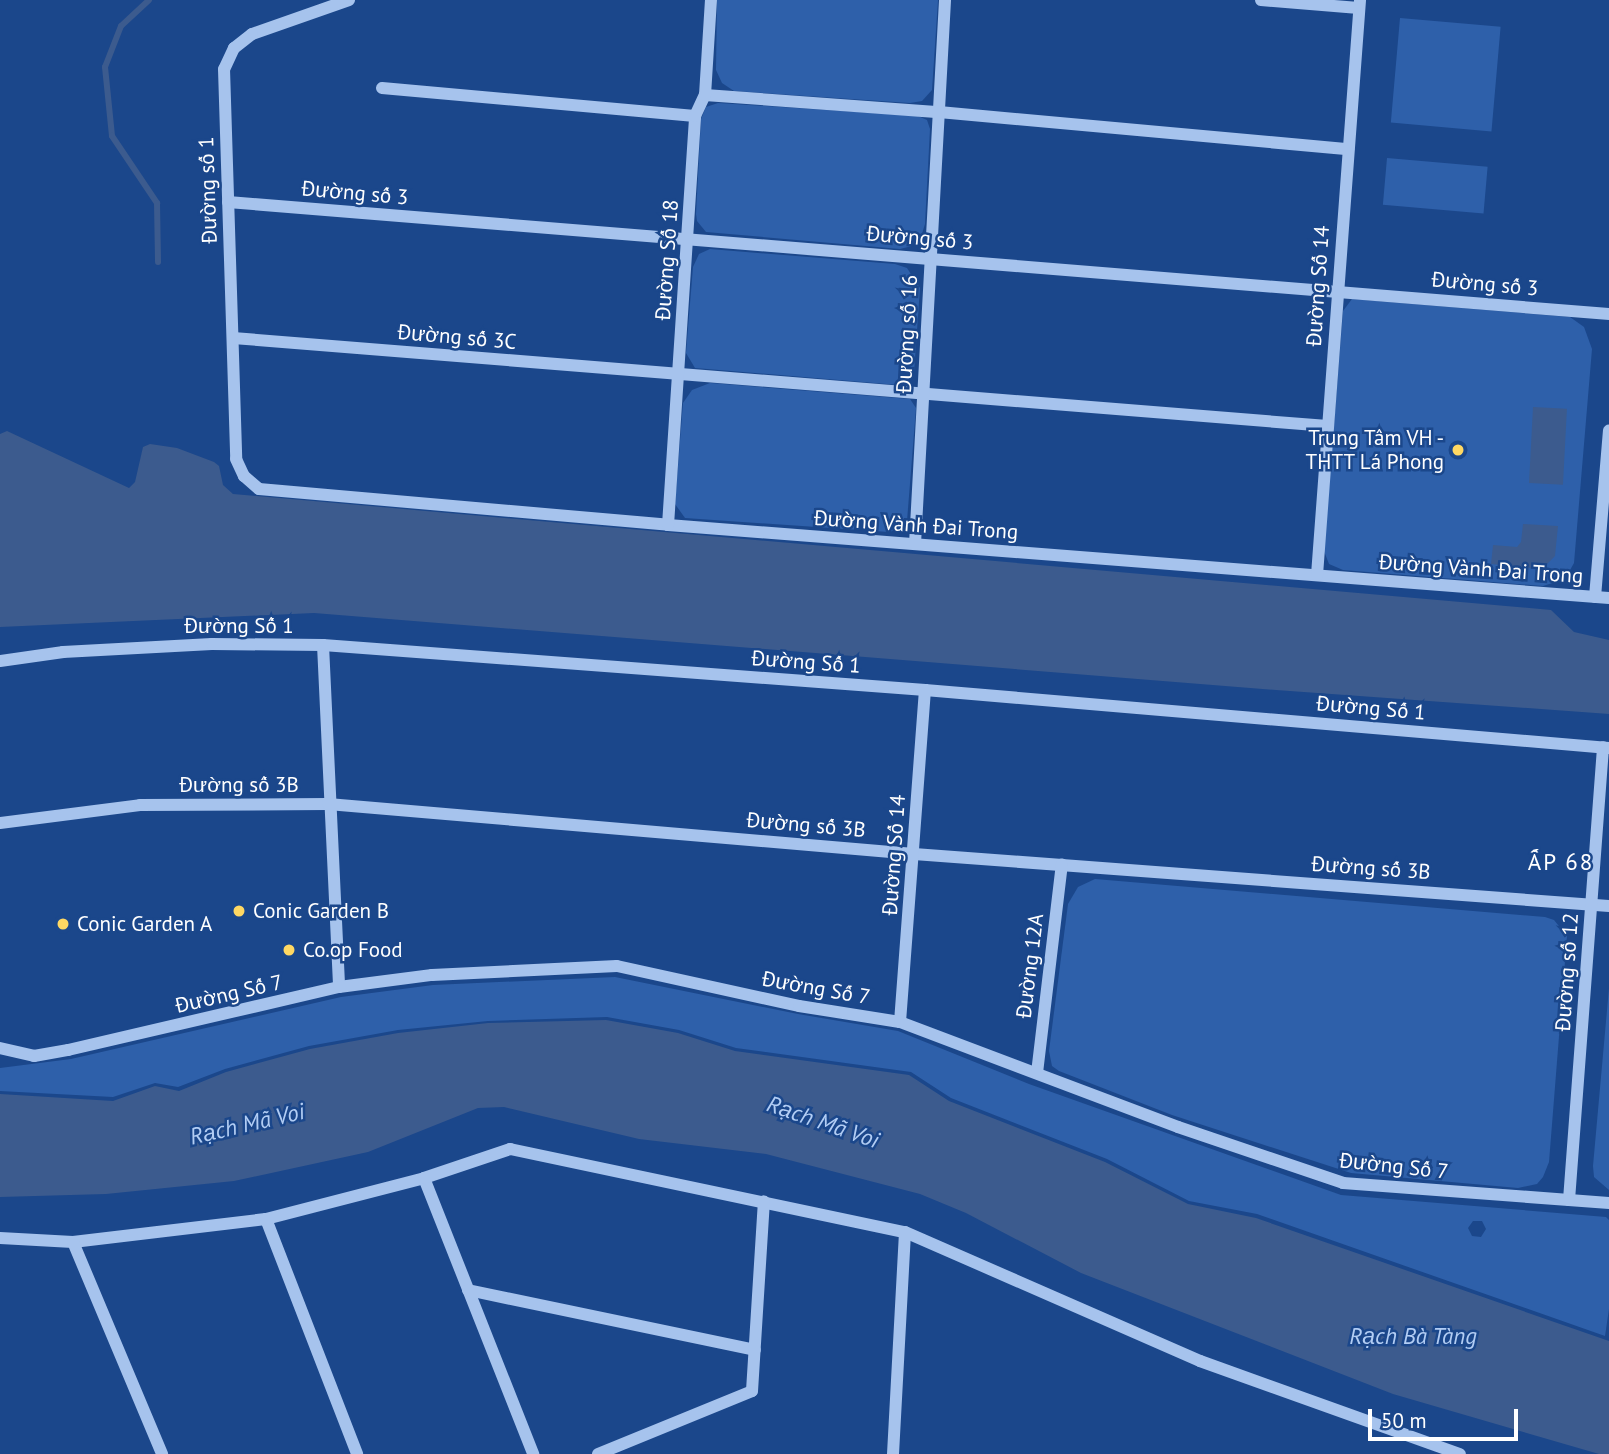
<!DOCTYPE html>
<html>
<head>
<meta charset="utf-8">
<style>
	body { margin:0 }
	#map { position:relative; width:1609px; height:1454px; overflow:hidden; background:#1b478b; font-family:"PT Sans",sans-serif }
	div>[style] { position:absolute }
	.green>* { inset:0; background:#2e60aa; transform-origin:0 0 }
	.water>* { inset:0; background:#3c5b8e; transform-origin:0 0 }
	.stream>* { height:6px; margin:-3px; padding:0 3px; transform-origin:3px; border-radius:3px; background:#3c5b8e }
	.minor>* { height:12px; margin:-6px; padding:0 6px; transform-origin:6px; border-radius:6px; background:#a6c3ed }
	.dots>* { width:19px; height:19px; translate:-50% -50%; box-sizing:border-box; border:4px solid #1b478b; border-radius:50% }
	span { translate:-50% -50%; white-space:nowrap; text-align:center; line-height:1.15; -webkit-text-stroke:5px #1b478b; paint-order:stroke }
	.street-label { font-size:21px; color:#fff }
	.poi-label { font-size:21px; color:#fff }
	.right { translate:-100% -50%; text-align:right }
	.left { translate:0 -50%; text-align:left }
	.neighbourhood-label { font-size:23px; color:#fff; letter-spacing:2px }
	.water-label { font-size:23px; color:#b2cdf4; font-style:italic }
	.scale { position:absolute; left:1368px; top:1409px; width:150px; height:32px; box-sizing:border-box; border:4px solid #fff; border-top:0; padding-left:9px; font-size:21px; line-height:24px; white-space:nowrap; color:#fff; -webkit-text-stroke:5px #1b478b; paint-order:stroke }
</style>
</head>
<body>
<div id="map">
	<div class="green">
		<div style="clip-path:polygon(717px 0,938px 0,932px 90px,922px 101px,910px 103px,734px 91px,722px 83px,716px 70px)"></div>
		<div style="left:1400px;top:18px;width:101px;height:105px;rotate:5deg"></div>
		<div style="clip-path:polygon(718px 103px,918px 116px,927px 120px,930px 129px,925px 224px,921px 237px,912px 246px,900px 249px,706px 232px,697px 221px,696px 214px,701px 119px,706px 107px)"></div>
		<div style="left:1387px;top:158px;width:101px;height:47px;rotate:5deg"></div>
		<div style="clip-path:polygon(710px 249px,895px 264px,907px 268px,920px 288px,914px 373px,898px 385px,695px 368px,686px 353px,693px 267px,699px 254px)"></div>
		<div style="clip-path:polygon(1352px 299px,1570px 317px,1584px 327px,1592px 349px,1574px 563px,1565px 579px,1543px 586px,1343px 570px,1329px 564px,1324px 551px,1343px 311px)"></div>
		<div style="clip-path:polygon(710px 383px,910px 399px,916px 408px,907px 521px,899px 529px,889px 532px,685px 518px,675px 504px,683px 403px,692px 390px)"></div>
		<div style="clip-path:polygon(1095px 879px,1545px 917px,1554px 920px,1567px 936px,1549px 1162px,1543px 1177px,1537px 1184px,1518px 1188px,1351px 1173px,1172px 1115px,1059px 1071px,1052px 1066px,1049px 1051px,1068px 904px,1078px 887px)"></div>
		<div style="clip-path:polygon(evenodd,615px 977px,798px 1014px,898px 1031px,1029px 1084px,1341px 1195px,1606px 1217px,1609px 1220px,1609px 1309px,1605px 1336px,1257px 1214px,1189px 1201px,1107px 1159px,951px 1098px,911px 1072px,736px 1048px,679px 1030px,607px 1017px,488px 1021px,398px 1030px,309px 1046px,225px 1069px,178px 1087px,155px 1083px,113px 1097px,0 1091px,0 1068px,71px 1059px,341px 997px,433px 985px,615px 977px,1473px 1221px,1482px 1221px,1486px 1229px,1481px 1237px,1472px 1236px,1468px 1228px,1473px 1221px)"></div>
		<div style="clip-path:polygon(1609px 988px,1609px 1190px,1594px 1177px,1593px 1166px)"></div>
	</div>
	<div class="water">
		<div style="left:1533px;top:407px;width:34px;height:76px;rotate:3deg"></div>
		<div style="clip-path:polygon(7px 431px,129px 488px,135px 482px,143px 447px,150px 444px,177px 448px,214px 462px,219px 466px,223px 485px,233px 494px,1551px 610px,1574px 632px,1609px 640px,1609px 714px,1276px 690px,314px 613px,0 627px,0 434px)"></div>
		<div style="clip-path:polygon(1523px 524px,1558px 526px,1555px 556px,1542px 569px,1491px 564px,1493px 545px,1517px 547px,1521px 542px)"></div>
		<div style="clip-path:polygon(606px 1020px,678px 1033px,735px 1051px,909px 1075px,949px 1101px,1105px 1162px,1188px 1204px,1256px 1218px,1609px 1341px,1609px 1454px,1599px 1454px,1393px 1394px,1081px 1273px,966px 1213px,920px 1194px,766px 1154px,639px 1139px,504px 1107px,478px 1108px,368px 1152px,234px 1181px,106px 1194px,0 1197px,0 1094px,113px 1101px,155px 1086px,179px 1091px,226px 1072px,310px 1049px,398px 1033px,488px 1023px)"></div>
	</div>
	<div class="stream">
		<div style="left:149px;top:0;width:38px;rotate:137deg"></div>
		<div style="left:121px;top:26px;width:44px;rotate:111.3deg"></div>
		<div style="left:105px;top:67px;width:69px;rotate:84.2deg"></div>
		<div style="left:112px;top:136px;width:81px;rotate:56.1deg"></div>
		<div style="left:157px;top:203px;width:59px;rotate:89deg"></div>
	</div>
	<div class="minor">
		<div style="left:349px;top:0;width:103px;rotate:160.7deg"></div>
		<div style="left:252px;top:34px;width:23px;rotate:142deg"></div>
		<div style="left:234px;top:48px;width:23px;rotate:115deg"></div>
		<div style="left:224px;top:69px;width:390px;rotate:88.2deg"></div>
		<div style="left:236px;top:459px;width:19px;rotate:65deg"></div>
		<div style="left:244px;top:476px;width:20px;rotate:41deg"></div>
		<div style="left:259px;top:489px;width:411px;rotate:5deg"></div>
		<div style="left:668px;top:525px;width:944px;rotate:4.44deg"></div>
		<div style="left:1261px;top:0;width:98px;rotate:4.7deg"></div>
		<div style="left:382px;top:88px;width:314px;rotate:5.1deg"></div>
		<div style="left:705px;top:95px;width:235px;rotate:4.2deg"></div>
		<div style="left:939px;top:112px;width:411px;rotate:5.2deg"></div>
		<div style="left:228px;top:202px;width:1386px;rotate:4.64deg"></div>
		<div style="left:233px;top:338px;width:1098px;rotate:4.6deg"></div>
		<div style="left:668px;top:525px;width:410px;rotate:-86.2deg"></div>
		<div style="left:695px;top:116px;width:23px;rotate:-65deg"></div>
		<div style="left:705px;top:95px;width:95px;rotate:-86.4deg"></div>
		<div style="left:915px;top:544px;width:545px;rotate:-86.84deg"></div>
		<div style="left:1317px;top:575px;width:577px;rotate:-85.72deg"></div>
		<div style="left:1595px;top:597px;width:167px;rotate:-85.2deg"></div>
		<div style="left:323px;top:645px;width:342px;rotate:87.3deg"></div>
		<div style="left:0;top:661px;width:64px;rotate:-8.1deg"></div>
		<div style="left:63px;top:652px;width:149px;rotate:-3.1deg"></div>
		<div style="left:212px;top:644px;width:111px;rotate:0.5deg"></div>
		<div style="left:323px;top:645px;width:604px;rotate:4.27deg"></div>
		<div style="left:925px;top:690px;width:686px;rotate:4.85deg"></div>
		<div style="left:0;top:823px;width:141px;rotate:-7.3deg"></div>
		<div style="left:140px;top:805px;width:188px;rotate:-0.3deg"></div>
		<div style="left:328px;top:804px;width:588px;rotate:4.88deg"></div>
		<div style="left:914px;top:854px;width:697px;rotate:4.28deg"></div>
		<div style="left:900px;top:1022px;width:333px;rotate:-85.7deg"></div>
		<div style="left:0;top:1048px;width:35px;rotate:13deg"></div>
		<div style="left:34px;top:1056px;width:35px;rotate:-10deg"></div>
		<div style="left:68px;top:1050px;width:278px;rotate:-13.1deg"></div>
		<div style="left:339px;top:987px;width:94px;rotate:-7.4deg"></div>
		<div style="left:432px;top:975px;width:185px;rotate:-2.8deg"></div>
		<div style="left:617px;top:966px;width:186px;rotate:12.4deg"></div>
		<div style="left:799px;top:1006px;width:102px;rotate:9deg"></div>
		<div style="left:900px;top:1022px;width:297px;rotate:20.7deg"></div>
		<div style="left:1178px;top:1127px;width:174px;rotate:18.7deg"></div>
		<div style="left:1343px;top:1183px;width:267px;rotate:4.3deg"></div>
		<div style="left:1037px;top:1073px;width:210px;rotate:-83.2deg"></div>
		<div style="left:424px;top:1178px;width:297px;rotate:68.4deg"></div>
		<div style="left:1569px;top:1200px;width:454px;rotate:-85.7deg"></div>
		<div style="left:266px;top:1219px;width:252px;rotate:68.8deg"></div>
		<div style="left:0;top:1238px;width:73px;rotate:3.1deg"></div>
		<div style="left:73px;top:1242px;width:194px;rotate:-6.8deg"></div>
		<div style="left:266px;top:1219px;width:163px;rotate:-14.5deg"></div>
		<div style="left:424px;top:1178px;width:91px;rotate:-18.6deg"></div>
		<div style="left:510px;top:1149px;width:404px;rotate:11.9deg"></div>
		<div style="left:905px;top:1232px;width:322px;rotate:23.6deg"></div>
		<div style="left:1200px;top:1361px;width:276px;rotate:19.7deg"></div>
		<div style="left:73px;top:1242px;width:230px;rotate:67.2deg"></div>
		<div style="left:468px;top:1290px;width:293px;rotate:11.8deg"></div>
		<div style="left:598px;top:1454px;width:166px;rotate:-22.2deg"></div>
		<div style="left:752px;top:1391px;width:190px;rotate:-86.4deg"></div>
		<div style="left:893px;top:1454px;width:222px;rotate:-86.9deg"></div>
	</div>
	<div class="dots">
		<div style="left:1458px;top:450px;background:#ffd863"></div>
		<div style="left:239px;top:911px;background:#ffd863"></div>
		<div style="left:63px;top:924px;background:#ffd863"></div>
		<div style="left:289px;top:950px;background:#ffd863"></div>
	</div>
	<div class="street-label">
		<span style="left:208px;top:190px;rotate:-92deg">Đường số 1</span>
		<span style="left:355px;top:193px;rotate:5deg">Đường số 3</span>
		<span style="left:920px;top:238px;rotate:5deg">Đường số 3</span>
		<span style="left:667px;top:260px;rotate:-86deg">Đường Số 18</span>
		<span style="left:1485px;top:284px;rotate:5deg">Đường số 3</span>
		<span style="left:1318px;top:286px;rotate:-86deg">Đường Số 14</span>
		<span style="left:907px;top:334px;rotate:-87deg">Đường số 16</span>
		<span style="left:457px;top:337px;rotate:5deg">Đường số 3C</span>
		<span style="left:916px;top:525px;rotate:4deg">Đường Vành Đai Trong</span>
		<span style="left:1481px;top:569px;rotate:4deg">Đường Vành Đai Trong</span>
		<span style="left:239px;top:626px">Đường Số 1</span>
		<span style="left:806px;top:662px;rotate:4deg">Đường Số 1</span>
		<span style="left:1371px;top:708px;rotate:5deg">Đường Số 1</span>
		<span style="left:239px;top:785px">Đường số 3B</span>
		<span style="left:806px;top:825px;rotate:5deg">Đường số 3B</span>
		<span style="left:894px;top:855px;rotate:-86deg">Đường Số 14</span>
		<span style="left:1371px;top:868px;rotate:4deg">Đường số 3B</span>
		<span style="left:1030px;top:966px;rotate:-83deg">Đường 12A</span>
		<span style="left:1567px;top:972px;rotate:-86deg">Đường số 12</span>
		<span style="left:816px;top:988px;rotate:10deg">Đường Số 7</span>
		<span style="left:229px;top:994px;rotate:-13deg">Đường Số 7</span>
		<span style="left:1394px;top:1166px;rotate:6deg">Đường Số 7</span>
	</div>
	<div class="poi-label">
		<span class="right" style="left:1444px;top:450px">Trung Tâm VH -<br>THTT Lá Phong</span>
		<span class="left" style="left:253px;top:911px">Conic Garden B</span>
		<span class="left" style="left:77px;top:924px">Conic Garden A</span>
		<span class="left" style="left:303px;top:950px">Co.op Food</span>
	</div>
	<div class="neighbourhood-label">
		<span style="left:1561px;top:862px">ẤP 68</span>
	</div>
	<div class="water-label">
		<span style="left:823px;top:1122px;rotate:19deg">Rạch Mã Voi</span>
		<span style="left:247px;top:1124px;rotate:-13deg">Rạch Mã Voi</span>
		<span style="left:1413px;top:1336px">Rạch Bà Tàng</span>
	</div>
	<div class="scale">50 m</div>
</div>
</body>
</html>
